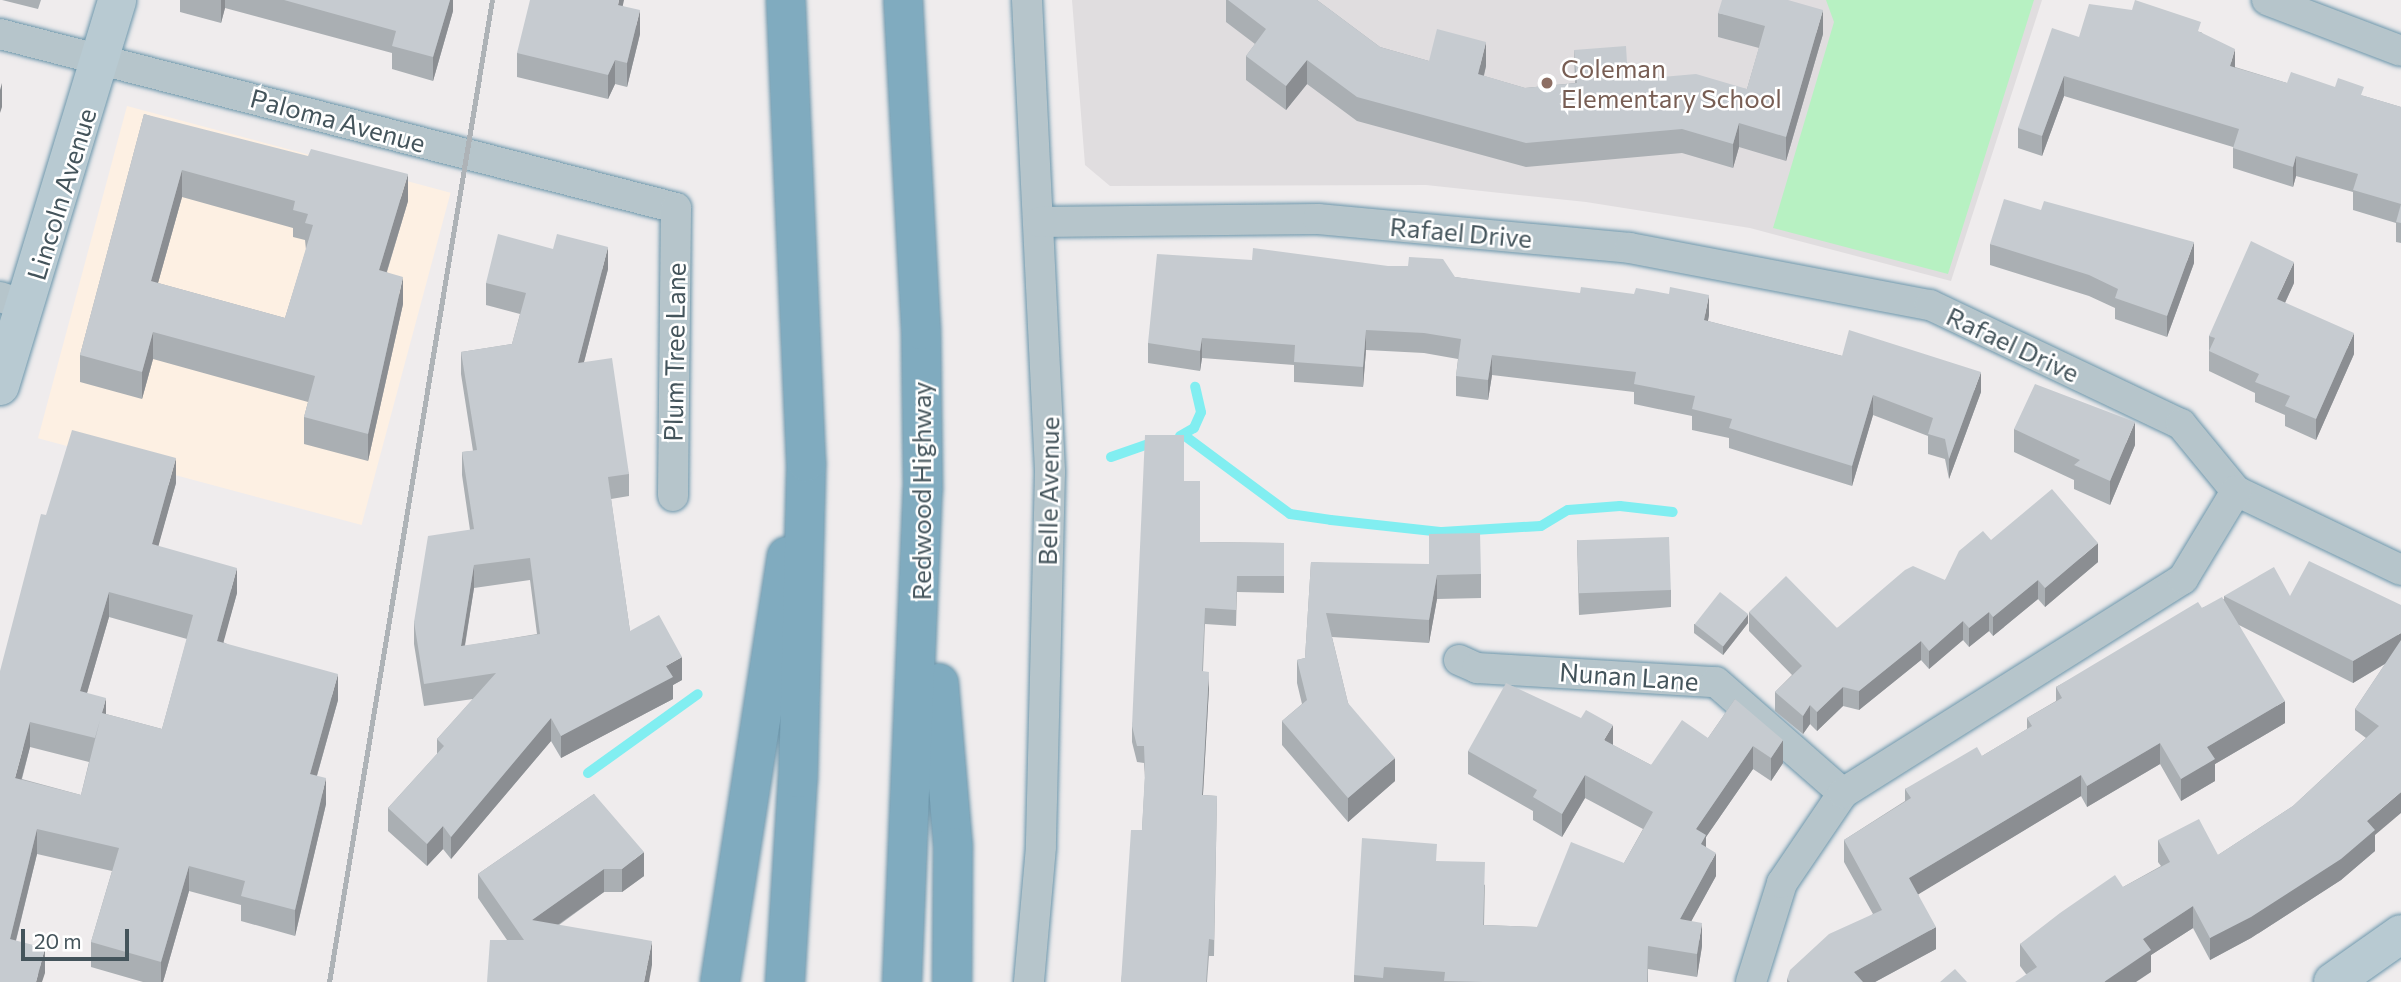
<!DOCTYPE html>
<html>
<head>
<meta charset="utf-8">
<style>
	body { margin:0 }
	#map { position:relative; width:2401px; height:982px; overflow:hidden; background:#efeced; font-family:Commissioner,sans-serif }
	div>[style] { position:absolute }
	.commercial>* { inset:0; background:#fdf0e3; transform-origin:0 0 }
	.education>* { inset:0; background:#e0dddf }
	.green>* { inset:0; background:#b7f1c2 }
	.stream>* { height:10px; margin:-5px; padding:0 5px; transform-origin:5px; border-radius:5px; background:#81eef1 }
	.roads { filter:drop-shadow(0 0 2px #6c96ab) drop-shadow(0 0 2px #6c96ab) }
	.street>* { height:30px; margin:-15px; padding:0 15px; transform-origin:15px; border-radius:15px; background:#b6c5cb }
	.secondary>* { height:38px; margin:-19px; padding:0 19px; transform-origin:19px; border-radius:19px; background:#b8cad2 }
	.highway>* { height:38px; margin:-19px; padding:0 19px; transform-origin:19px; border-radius:19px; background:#80abbf }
	.rail>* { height:5px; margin:-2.5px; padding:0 2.5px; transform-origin:2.5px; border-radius:2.5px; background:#aeb3b7 }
	.wall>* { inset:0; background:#aaafb3 }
	.shaded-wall>* { inset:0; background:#8b8e92 }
	.building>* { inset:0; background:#c6cbd0; transform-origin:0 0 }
	.dots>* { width:19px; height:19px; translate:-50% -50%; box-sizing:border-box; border:4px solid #fff; border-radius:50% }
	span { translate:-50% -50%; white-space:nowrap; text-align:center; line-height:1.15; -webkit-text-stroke:5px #fff; paint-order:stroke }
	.education-label { font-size:26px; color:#785e54 }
	.left { translate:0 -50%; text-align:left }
	.street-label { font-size:26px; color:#44545b }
	.scale { position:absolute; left:21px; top:929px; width:108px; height:32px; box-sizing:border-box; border:4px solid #44545b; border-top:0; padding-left:9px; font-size:21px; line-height:24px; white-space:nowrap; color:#44545b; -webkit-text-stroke:5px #fff; paint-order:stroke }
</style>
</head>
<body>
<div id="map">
	<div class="commercial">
		<div style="left:127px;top:106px;width:335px;height:344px;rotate:15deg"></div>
	</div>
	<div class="education">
		<div style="clip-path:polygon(1072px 0,2042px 0,1951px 281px,1750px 228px,1586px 202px,1426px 185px,1110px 186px,1085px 165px)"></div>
	</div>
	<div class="green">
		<div style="clip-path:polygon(1826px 0,2034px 0,1948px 274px,1773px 228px,1834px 22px)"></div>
	</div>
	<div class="stream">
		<div style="left:1180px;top:436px;width:16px;rotate:-30deg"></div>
		<div style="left:1194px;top:428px;width:17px;rotate:-66deg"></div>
		<div style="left:1201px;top:412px;width:26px;rotate:-103deg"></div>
		<div style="left:1185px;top:436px;width:131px;rotate:36.6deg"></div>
		<div style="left:1290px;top:514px;width:41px;rotate:8.3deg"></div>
		<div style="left:1331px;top:520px;width:112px;rotate:6.2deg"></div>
		<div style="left:1442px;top:532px;width:99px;rotate:-3.5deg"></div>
		<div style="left:1541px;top:526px;width:31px;rotate:-31deg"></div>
		<div style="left:1568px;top:510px;width:52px;rotate:-4.4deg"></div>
		<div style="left:1620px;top:506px;width:53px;rotate:6.5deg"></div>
		<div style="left:1111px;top:457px;width:49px;rotate:-19.2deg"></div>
		<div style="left:588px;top:773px;width:135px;rotate:-35.7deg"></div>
	</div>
	<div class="roads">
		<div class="street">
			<div style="left:1027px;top:0;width:473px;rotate:87.2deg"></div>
			<div style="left:1050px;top:472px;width:375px;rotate:91.4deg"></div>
			<div style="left:1041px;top:847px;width:136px;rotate:95.1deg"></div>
			<div style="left:2267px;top:0;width:143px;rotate:20.8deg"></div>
			<div style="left:0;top:34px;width:698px;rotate:14.43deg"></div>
			<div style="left:676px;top:208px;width:288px;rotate:90.6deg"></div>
			<div style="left:1040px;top:222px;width:278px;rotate:-0.6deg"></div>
			<div style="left:1318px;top:219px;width:313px;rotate:5.3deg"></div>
			<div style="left:1630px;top:248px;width:305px;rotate:10.8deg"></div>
			<div style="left:1930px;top:305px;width:278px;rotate:25.4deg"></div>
			<div style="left:2181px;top:424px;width:87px;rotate:50.6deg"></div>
			<div style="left:2236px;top:491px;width:183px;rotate:25.6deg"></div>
			<div style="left:0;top:297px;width:29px;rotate:18deg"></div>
			<div style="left:1459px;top:660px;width:20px;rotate:24deg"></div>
			<div style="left:1477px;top:668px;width:239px;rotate:3.4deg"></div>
			<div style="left:1716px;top:682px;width:169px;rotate:41.2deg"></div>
			<div style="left:1751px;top:982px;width:104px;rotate:-72.6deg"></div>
			<div style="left:1782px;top:883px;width:109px;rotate:-55.9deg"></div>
			<div style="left:1843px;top:793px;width:402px;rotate:-32.2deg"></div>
			<div style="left:2183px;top:579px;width:103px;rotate:-58.9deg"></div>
		</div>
		<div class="secondary">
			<div style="left:0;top:386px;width:403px;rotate:-73.1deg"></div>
			<div style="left:2333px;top:982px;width:83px;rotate:-35.2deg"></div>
		</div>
		<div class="highway">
			<div style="left:939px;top:683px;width:165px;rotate:85.1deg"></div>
			<div style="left:953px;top:847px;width:135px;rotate:90.4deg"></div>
			<div style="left:720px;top:982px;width:431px;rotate:-81.1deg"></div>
			<div style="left:785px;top:982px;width:204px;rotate:-86.4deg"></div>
			<div style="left:798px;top:778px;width:316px;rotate:-88.5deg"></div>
			<div style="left:806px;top:462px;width:462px;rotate:-92.5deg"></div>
			<div style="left:902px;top:982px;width:493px;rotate:-87.6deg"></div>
			<div style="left:923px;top:489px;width:159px;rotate:-90.7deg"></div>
			<div style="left:921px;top:330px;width:330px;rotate:-93.1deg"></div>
		</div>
	</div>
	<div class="rail">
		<div style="left:329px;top:982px;width:995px;rotate:-80.58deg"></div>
	</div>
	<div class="wall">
		<div style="clip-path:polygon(2px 0,41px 0,38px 9px)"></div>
		<div style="clip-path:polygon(180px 0,453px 0,453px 11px,433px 81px,392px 69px,392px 53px,225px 8px,221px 23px,180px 12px)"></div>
		<div style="clip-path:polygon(1226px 0,1317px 0,1380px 47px,1429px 61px,1486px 66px,1484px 76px,1525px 88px,1575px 83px,1574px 50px,1628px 80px,1747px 89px,1759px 48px,1718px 37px,1718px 13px,1823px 34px,1786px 161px,1739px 147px,1733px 168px,1682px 153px,1526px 167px,1357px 121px,1307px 84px,1286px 110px,1246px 80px,1246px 56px,1255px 44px,1226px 22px)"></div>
		<div style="clip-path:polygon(623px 6px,640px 34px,627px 87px,615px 84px,608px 99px,517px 77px,517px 53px)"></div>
		<div style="clip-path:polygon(2201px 32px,2235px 67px,2287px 83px,2364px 96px,2401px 107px,2401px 243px,2396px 242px,2396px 223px,2353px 210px,2353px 192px,2296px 176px,2293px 187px,2233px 168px,2233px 147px,2064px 96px,2042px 156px,2018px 148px,2018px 128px,2079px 37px)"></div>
		<div style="clip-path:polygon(evenodd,144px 114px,408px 201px,387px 272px,403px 304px,368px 461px,304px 444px,304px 417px,308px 402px,153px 359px,142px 399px,80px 382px,80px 355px,144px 114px,182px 197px,293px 228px,293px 237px,305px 240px,306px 250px,285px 318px,158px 283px,182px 197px)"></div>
		<div style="clip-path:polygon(1990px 244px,2194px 263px,2167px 337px,2115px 319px,2115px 308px,2089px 296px,1990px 265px)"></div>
		<div style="clip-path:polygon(evenodd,608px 269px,584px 362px,629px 474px,629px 496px,611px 499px,630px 631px,682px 680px,673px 685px,673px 699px,561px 758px,551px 741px,451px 859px,443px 849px,427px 866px,388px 831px,388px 808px,437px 754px,437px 739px,473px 699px,424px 706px,414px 644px,414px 622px,470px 530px,462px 475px,462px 452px,473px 451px,461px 374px,461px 352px,512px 344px,520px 314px,486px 305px,486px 283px,608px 269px,530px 580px,537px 634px,465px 646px,474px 588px,530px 580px)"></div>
		<div style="clip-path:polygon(1455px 277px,1709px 315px,1708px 321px,1981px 392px,1949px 479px,1945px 459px,1928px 454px,1928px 436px,1873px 415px,1852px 486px,1729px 448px,1729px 438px,1692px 430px,1692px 416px,1634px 404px,1634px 392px,1492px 375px,1488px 400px,1456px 396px,1456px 376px,1458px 359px,1424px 353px,1366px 350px,1363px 387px,1294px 382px,1294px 365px,1202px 358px,1200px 371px,1148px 363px,1148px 343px)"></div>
		<div style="clip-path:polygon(2294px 283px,2285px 303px,2354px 354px,2316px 440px,2285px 426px,2285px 415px,2255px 402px,2255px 393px,2209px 371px,2209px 336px)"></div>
		<div style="clip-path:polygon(2014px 429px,2135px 445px,2110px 505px,2074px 489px,2074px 480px,2014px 452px)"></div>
		<div style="clip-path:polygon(1184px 481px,1200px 542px,1284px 543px,1284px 593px,1237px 592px,1236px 626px,1205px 624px,1203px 671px,1209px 688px,1203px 795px,1217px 796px,1214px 956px,1209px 956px,1207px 982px,1121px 982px,1142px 830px,1145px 778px,1144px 763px,1137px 762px,1132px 742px,1132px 726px)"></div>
		<div style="clip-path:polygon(evenodd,176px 483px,158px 546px,237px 593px,223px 642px,338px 700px,317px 776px,326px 804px,295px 936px,241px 921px,241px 905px,189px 891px,163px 982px,143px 982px,91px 967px,91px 942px,112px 871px,37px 854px,16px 941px,45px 973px,0 982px,46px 515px,176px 483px,109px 617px,187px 639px,162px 729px,106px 714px,87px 693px,109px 617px,176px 483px,30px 747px,89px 762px,81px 795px,22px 779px,30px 747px)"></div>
		<div style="clip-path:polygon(1577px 540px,1671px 590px,1671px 607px,1579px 615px)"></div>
		<div style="clip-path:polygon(1991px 540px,2098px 562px,2045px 607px,2038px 599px,1993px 636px,1989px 631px,1969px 647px,1963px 640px,1929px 669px,1921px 660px,1859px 710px,1843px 706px,1817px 731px,1810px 724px,1803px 734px,1775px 711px,1775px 692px,1792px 675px,1749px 631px,1749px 612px,1837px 628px,1945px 580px)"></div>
		<div style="clip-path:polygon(1311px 562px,1481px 574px,1481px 598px,1437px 599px,1429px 643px,1332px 637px,1348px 703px,1395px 781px,1348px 822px,1282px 745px,1282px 721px,1302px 704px,1297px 683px,1297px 660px,1305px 658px)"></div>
		<div style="clip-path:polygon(2224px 596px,2290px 596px,2401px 605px,2375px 835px,2375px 851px,2341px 880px,2251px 938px,2210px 960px,2193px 928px,2151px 955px,2151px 972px,2026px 974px,2020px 966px,2020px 944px,2161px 866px,2158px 862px,2158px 840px,2218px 855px,2293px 806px,2366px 738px,2355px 730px,2355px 709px,2385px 664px,2353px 683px,2239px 625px,2285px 723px,2215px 764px,2215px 781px,2181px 801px,2160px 764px,2087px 807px,2081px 796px,1918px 894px,1936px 949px,1875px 982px,1787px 982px,1787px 979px,1873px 914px,1844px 862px,1844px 840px,1905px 801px,1905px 789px,1982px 756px,2027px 729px,2027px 718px,2056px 701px,2056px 687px,2202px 608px,2224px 599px)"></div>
		<div style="clip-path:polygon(1748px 623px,1723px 655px,1694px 633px,1694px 624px)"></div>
		<div style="clip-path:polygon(1735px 699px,1783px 763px,1771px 781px,1753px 769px,1706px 837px,1706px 847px,1716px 876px,1691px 921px,1702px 946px,1697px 977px,1648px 969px,1648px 982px,1354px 982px,1354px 975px,1437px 861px,1485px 885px,1484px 925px,1537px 927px,1624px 863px,1643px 829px,1585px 798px,1562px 837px,1533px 820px,1533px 811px,1468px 774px,1468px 751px,1613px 745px,1651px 765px,1708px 738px)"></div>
		<div style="clip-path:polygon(594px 794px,644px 876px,622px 892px,604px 892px,559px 925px,652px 965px,507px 940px,478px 898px,478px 874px)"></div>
	</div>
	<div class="shaded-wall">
		<div style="clip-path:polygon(221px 0,225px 0,225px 8px,221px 23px)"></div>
		<div style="clip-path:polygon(450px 0,453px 0,453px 11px,433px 81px,433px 57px)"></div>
		<div style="clip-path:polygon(619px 0,624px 0,618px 28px,618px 5px)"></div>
		<div style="clip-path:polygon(640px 10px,640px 34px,627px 87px,627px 63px)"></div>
		<div style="clip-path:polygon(1823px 10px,1823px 34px,1786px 161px,1786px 137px)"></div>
		<div style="clip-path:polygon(1486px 42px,1486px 66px,1478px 98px,1478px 74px)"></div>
		<div style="clip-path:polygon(2235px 49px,2235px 69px,2230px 66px)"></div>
		<div style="clip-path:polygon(615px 60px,615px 84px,608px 99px,608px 75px)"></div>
		<div style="clip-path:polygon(1307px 60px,1307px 84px,1286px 110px,1286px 86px)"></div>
		<div style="clip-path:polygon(2064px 76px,2064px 96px,2042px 156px,2042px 136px)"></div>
		<div style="clip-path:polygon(2px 83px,2px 107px,0 113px,0 90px)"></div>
		<div style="clip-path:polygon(1739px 123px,1739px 147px,1733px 168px,1733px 144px)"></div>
		<div style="clip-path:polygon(2296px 156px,2296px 176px,2293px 187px,2293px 167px)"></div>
		<div style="clip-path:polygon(182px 170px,182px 197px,151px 308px,151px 281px)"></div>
		<div style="clip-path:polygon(408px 174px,408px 201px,379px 297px,379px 270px)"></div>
		<div style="clip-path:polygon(2194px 242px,2194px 263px,2167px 337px,2167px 316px)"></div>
		<div style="clip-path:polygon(608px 247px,608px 269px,578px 385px,578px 363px)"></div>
		<div style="clip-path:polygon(2294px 262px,2294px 283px,2277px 320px,2277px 299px)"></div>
		<div style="clip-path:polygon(403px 277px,403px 304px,368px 461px,368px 434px)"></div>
		<div style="clip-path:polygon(1709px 295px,1709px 315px,1704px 340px,1704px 320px)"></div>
		<div style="clip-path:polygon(1366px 330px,1366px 350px,1363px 387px,1363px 367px)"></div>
		<div style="clip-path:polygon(153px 332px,153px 359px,142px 399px,142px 372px)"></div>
		<div style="clip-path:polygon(2354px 333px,2354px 354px,2316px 440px,2316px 419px)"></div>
		<div style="clip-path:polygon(1202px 338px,1202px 358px,1200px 371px,1200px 351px)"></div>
		<div style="clip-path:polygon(1492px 355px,1492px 375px,1488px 400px,1488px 380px)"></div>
		<div style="clip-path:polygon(1981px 372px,1981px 392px,1949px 479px,1949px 459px)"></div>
		<div style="clip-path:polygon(1873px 395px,1873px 415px,1852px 486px,1852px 466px)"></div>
		<div style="clip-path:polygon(2135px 422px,2135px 445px,2110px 505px,2110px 481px)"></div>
		<div style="clip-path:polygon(176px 458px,176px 483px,152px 569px,152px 544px)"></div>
		<div style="clip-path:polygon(2098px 543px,2098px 562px,2045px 607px,2045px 588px)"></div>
		<div style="clip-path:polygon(474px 565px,474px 588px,461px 668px,461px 646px)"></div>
		<div style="clip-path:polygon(237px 568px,237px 593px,217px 666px,217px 641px)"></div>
		<div style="clip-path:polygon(1437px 575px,1437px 599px,1429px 643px,1429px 620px)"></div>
		<div style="clip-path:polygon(2038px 580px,2038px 599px,1993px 636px,1993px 617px)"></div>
		<div style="clip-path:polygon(109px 592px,109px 617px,80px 717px,80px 691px)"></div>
		<div style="clip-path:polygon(1989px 612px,1989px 631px,1969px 647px,1969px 628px)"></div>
		<div style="clip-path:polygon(1748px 614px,1748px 623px,1723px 655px,1723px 646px)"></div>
		<div style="clip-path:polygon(1963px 621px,1963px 640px,1929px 669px,1929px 651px)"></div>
		<div style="clip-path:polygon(2401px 633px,2401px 654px,2353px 683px,2353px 661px)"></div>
		<div style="clip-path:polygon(1921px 641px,1921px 660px,1859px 710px,1859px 691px)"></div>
		<div style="clip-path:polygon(682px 657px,682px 680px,673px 685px,673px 699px,561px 758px,561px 736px,666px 666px)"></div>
		<div style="clip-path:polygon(1209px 672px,1209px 688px,1202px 811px,1202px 795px)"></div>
		<div style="clip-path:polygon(338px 674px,338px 700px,310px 800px,310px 774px)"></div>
		<div style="clip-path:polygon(1843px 687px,1843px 706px,1817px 731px,1817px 712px)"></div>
		<div style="clip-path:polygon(106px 698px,106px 723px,102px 713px)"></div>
		<div style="clip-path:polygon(2285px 701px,2285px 723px,2215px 764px,2215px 781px,2181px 801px,2181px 779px,2207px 747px)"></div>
		<div style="clip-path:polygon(1810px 705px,1810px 724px,1803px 734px,1803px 716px)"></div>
		<div style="clip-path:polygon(551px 718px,551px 741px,451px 859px,451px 837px)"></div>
		<div style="clip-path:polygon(30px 722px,30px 747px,15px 803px,15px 778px)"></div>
		<div style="clip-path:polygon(1613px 725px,1613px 748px,1604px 740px)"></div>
		<div style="clip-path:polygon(1783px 740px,1783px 763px,1771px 781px,1771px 758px)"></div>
		<div style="clip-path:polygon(2160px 743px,2160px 764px,2087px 807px,2087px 786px)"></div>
		<div style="clip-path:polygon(1753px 746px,1753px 769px,1706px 837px,1706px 857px,1701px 846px,1696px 829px)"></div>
		<div style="clip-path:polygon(1395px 758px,1395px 781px,1348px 822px,1348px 798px)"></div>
		<div style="clip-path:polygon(1585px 775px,1585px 798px,1562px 837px,1562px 814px)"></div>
		<div style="clip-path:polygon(2081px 775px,2081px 796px,1909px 900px,1909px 878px)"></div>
		<div style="clip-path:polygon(326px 778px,326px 804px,295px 936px,295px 910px)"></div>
		<div style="clip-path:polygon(2401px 792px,2401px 813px,2375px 835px,2375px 851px,2341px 880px,2251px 938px,2210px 960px,2210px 938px,2367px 821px)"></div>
		<div style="clip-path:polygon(443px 826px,443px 849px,427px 866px,427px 844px)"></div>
		<div style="clip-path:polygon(37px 829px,37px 854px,10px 964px,10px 939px)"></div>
		<div style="clip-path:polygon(644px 852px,644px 876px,622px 892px,622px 869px)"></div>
		<div style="clip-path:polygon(1716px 853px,1716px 876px,1680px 942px,1680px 919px)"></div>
		<div style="clip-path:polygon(189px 866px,189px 891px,163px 982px,161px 982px,161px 962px)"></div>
		<div style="clip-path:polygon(604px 869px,604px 892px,532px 943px,532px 920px)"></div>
		<div style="clip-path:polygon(2193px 906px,2193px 928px,2151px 955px,2151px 972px,2136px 982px,2104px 982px,2143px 939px)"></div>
		<div style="clip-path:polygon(1702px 923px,1702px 946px,1697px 977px,1697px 954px)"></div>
		<div style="clip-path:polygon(1936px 927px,1936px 949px,1875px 982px,1854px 982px,1854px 972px)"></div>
		<div style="clip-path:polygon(652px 941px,652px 965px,649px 982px,644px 982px)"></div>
		<div style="clip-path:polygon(45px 948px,45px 973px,42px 982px,36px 982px)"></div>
	</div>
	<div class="building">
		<div style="clip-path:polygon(284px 0,450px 0,433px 57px,392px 46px,396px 31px)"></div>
		<div style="clip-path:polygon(530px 0,619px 0,618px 5px,640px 10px,627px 63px,615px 60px,608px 75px,517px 53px)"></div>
		<div style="clip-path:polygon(1228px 0,1317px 0,1380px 47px,1429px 61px,1437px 29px,1486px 42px,1478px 74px,1525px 88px,1577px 83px,1574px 50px,1626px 46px,1628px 80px,1696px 74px,1747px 89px,1765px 26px,1718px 13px,1722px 0,1788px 0,1823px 10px,1786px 137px,1739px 123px,1733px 144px,1682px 129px,1526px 143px,1357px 97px,1307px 60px,1286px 86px,1246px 56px,1266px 29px)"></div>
		<div style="clip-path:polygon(2135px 0,2201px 22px,2198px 31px,2235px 49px,2230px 66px,2287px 83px,2291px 72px,2335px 87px,2338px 78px,2364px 87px,2361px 95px,2401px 107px,2401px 204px,2353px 190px,2358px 174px,2296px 156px,2293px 167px,2233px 148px,2239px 129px,2064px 76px,2042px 136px,2018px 128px,2052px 28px,2079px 37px,2089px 4px,2132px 10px)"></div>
		<div style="clip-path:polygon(evenodd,144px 114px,308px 156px,311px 149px,408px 174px,379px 270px,403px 277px,368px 434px,304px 417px,315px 376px,153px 332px,142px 372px,80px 355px,144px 114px,182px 170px,295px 201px,293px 210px,308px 214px,305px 223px,313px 225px,285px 318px,151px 281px,182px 170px)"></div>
		<div style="clip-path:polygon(2004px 199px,2041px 210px,2044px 201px,2194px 242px,2167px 316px,2115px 298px,2118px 289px,2089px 275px,1990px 244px)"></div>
		<div style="clip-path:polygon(2401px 204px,2401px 223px,2396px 222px)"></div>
		<div style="clip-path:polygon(evenodd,498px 234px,553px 249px,557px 234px,608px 247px,578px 363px,612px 358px,629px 474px,608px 477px,630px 631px,659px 615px,682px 657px,666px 666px,673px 677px,561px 736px,551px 718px,451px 837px,443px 826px,427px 844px,388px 808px,444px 746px,437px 739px,496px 673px,424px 684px,414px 622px,428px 536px,474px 529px,462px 452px,477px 450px,461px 352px,512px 344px,526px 293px,486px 283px,498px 234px,530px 558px,540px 634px,461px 646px,474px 565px,530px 558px)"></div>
		<div style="clip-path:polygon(2251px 241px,2294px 262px,2277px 299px,2354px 333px,2316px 419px,2285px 406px,2290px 396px,2255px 382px,2259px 374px,2209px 351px,2215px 338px,2209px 336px)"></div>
		<div style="clip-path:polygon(1253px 248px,1388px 266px,1408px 266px,1409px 257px,1443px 259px,1455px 277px,1580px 293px,1581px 287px,1634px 294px,1636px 288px,1669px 294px,1670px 287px,1709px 295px,1704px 320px,1842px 356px,1849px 330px,1981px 372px,1949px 459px,1945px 439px,1928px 434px,1933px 418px,1873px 395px,1852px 466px,1729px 428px,1732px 419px,1692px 409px,1695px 396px,1634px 384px,1636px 372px,1492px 355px,1488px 380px,1456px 376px,1461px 339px,1424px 333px,1366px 330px,1363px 367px,1294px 362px,1295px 345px,1202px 338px,1200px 351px,1148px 343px,1157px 254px,1252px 260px)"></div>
		<div style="clip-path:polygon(2035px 384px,2135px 422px,2110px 481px,2074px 465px,2080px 460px,2014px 429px)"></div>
		<div style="clip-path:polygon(evenodd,72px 430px,176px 458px,152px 544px,237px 568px,217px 641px,338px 674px,310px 774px,326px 778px,295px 910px,241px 896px,245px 881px,189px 866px,161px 962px,91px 942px,119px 848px,37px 829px,10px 939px,45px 948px,36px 982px,0 982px,0 671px,41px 514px,46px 515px,72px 430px,109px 592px,193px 615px,162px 729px,102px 713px,106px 698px,80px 691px,109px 592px,72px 430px,100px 720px,81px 795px,15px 778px,30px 722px,95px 738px,100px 720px)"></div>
		<div style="clip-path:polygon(1145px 435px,1184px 435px,1184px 481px,1200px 481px,1200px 542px,1284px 543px,1284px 576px,1237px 576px,1236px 610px,1205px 608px,1202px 671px,1209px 672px,1202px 795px,1217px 796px,1214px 940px,1209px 939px,1206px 982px,1121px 982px,1131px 830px,1142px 830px,1145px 772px,1144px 746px,1137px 746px,1132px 726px)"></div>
		<div style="clip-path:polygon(2052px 489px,2098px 543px,2045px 588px,2038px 580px,1993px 617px,1989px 612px,1969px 628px,1963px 621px,1929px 651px,1921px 641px,1859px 691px,1843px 687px,1817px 712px,1810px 705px,1803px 716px,1775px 692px,1802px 666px,1749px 612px,1786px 576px,1837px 628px,1905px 570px,1913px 566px,1945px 580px,1959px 551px,1983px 531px,1991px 540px)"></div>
		<div style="clip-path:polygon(1480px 533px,1481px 574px,1437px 575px,1429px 620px,1326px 613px,1348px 703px,1395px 758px,1348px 798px,1282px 721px,1307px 700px,1297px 660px,1305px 658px,1311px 562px,1429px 564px,1429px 534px)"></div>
		<div style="left:1669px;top:537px;width:53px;height:92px;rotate:88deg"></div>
		<div style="clip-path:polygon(2309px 561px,2401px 605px,2401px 633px,2353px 661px,2224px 596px,2274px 567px,2290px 596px)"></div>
		<div style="left:1720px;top:592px;width:36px;height:41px;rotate:38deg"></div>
		<div style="clip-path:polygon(2222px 597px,2285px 701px,2207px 747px,2215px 759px,2181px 779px,2160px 743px,2087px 786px,2081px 775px,1909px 878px,1936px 927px,1854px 972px,1863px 982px,1790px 982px,1787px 979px,1790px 970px,1829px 934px,1882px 910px,1844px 840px,1911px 798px,1905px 789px,1977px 747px,1982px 756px,2032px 726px,2027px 718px,2062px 698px,2056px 687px,2198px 602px,2202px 608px)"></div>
		<div style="clip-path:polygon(2401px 640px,2401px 792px,2367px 821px,2375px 830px,2341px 859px,2251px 917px,2210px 938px,2193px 906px,2143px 939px,2151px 950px,2104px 982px,2015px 982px,2037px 967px,2020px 944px,2060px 913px,2115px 875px,2123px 887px,2170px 862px,2158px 840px,2199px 819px,2218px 855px,2293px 806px,2379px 726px,2355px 709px)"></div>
		<div style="clip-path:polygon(1506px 683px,1581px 718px,1586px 710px,1613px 725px,1604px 740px,1651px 765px,1682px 720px,1708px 738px,1735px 699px,1783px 740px,1771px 758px,1753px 746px,1696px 829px,1706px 835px,1701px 844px,1716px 853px,1680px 919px,1702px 923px,1697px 954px,1648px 946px,1647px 982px,1483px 982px,1444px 981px,1445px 972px,1384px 967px,1383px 978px,1354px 975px,1362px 838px,1437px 844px,1436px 861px,1485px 862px,1483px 925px,1537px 927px,1571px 842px,1624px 863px,1653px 812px,1585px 775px,1562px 814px,1533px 797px,1537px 790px,1468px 751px)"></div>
		<div style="clip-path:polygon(594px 794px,644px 852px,622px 869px,604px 869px,532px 920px,652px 941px,644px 982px,487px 982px,490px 940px,524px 940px,478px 874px)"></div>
		<div style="clip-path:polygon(1955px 969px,1967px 982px,1940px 982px)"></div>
	</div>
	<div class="dots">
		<div style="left:1547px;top:83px;background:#8d6e63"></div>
	</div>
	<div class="education-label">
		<span class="left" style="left:1561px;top:83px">Coleman<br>Elementary School</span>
	</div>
	<div class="street-label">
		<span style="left:338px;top:120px;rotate:15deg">Paloma Avenue</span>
		<span style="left:61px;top:194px;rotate:-73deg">Lincoln Avenue</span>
		<span style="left:1461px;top:232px;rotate:5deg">Rafael Drive</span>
		<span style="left:2013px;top:344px;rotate:25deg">Rafael Drive</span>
		<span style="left:674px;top:352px;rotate:-89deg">Plum Tree Lane</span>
		<span style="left:921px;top:491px;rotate:-90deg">Redwood Highway</span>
		<span style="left:1048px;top:491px;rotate:-89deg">Belle Avenue</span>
		<span style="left:1629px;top:676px;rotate:4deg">Nunan Lane</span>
	</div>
	<div class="scale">20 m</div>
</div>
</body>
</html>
